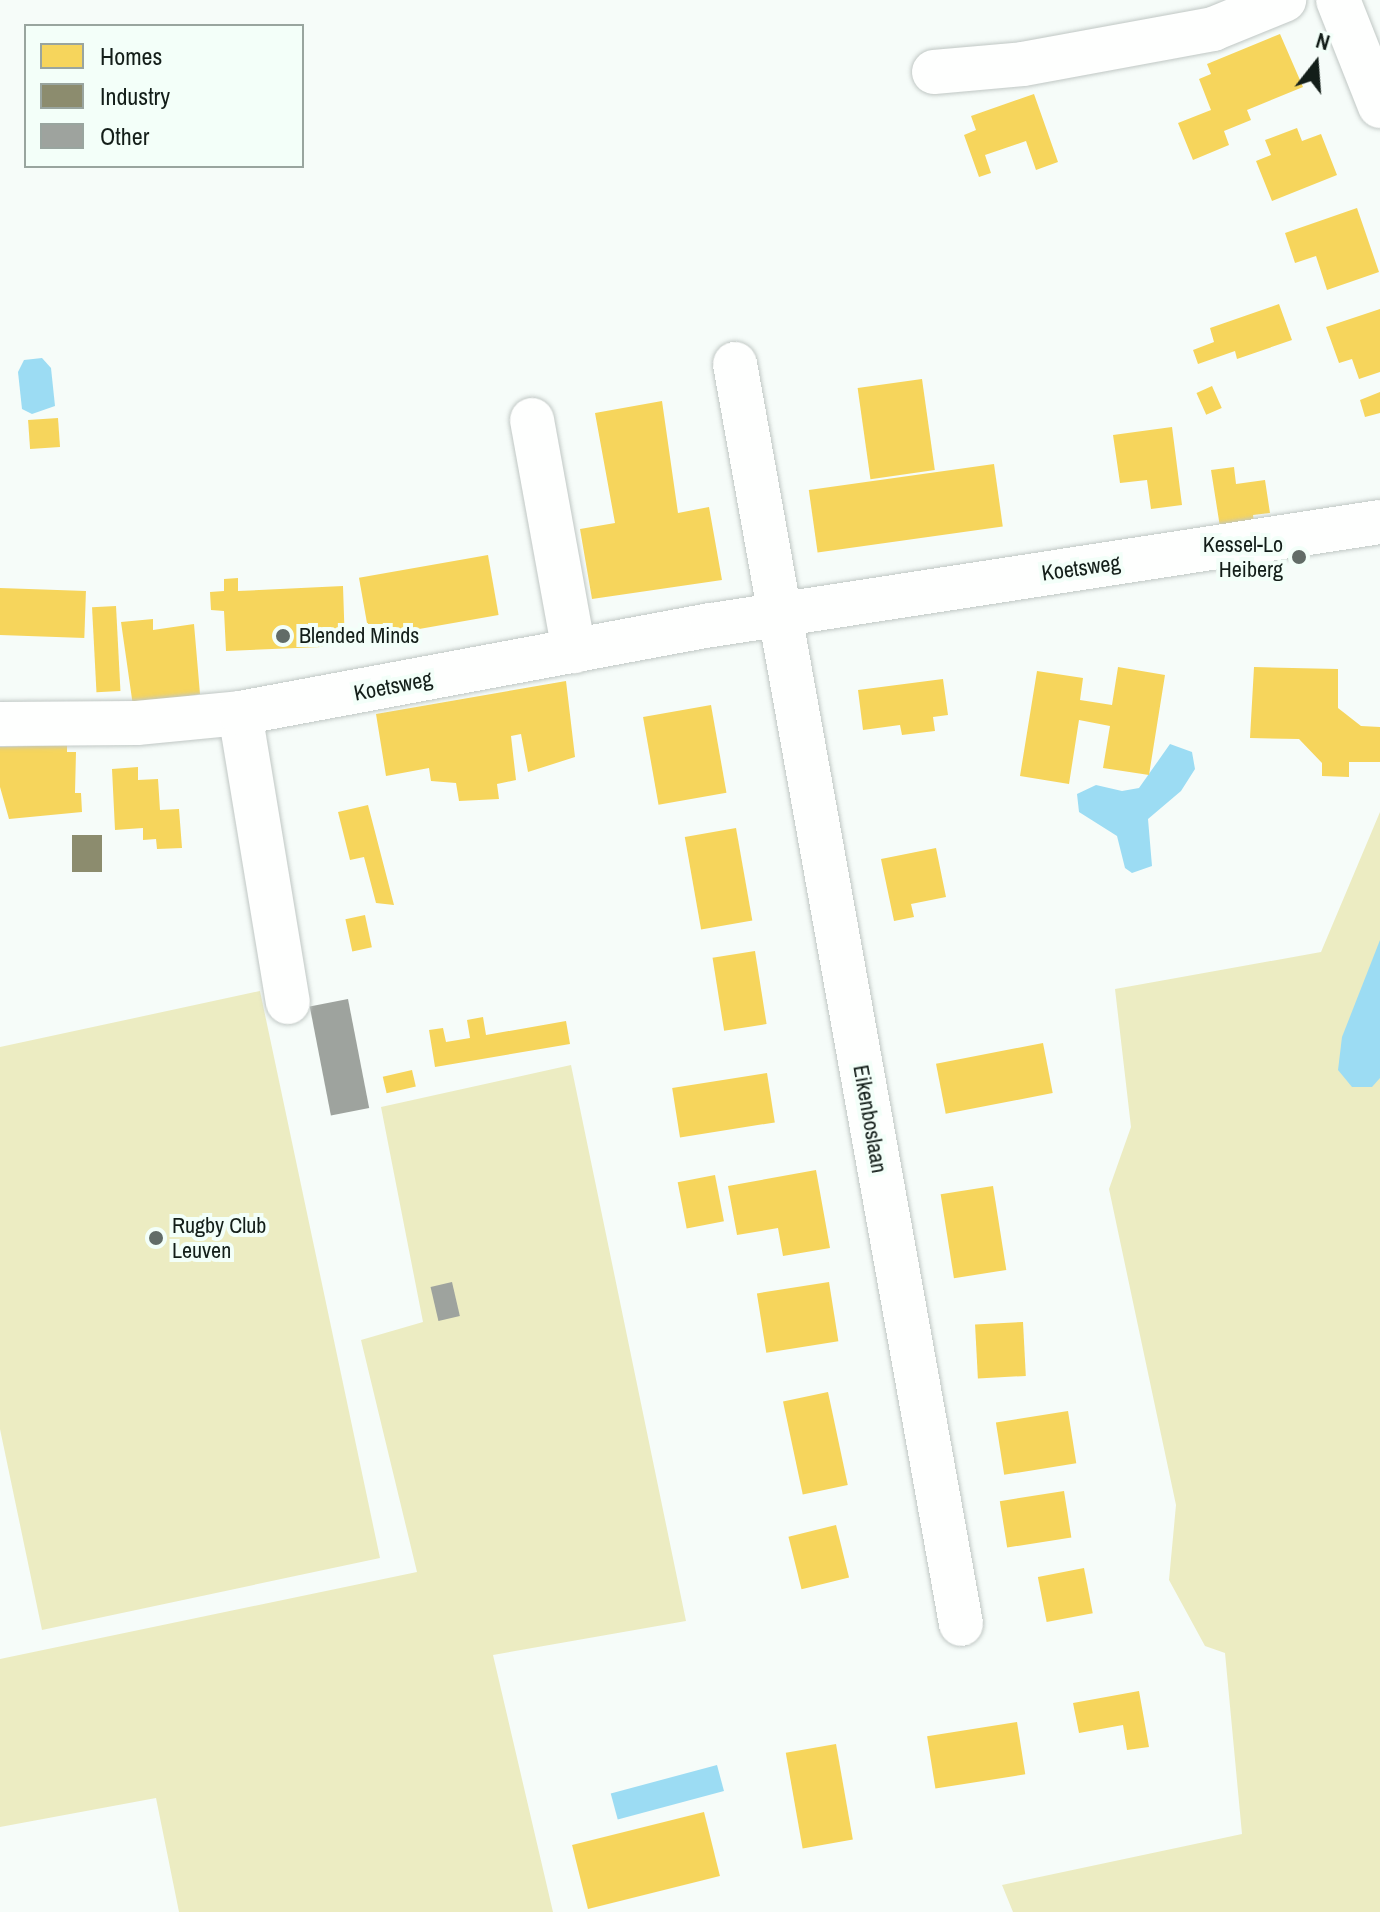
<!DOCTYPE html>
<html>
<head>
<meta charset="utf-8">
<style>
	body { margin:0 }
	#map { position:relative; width:1380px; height:1912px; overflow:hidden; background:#f6fcf9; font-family:"Archivo Narrow",sans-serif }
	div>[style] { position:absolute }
	.green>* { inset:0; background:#ececc2 }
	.water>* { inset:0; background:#9cdcf3; transform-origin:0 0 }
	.homes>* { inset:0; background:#f6d55c; transform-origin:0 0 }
	.industry>* { inset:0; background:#8c8c6e; transform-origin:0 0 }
	.building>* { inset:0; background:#9ea39e; transform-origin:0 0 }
	.roads { filter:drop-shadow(0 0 2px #c0c7c4) drop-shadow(0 0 2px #c0c7c4) }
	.minor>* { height:44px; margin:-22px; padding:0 22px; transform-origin:22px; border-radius:22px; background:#fefffe }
	.dots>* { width:22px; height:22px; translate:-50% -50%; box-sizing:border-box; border:4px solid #f3fff9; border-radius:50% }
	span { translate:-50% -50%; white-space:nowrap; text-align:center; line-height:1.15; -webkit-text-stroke:8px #f3fff9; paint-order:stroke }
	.poi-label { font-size:22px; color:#131e19 }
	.right { translate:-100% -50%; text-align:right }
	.left { translate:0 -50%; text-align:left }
	.street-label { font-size:22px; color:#131e19 }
	.legend { position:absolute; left:24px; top:24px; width:280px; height:144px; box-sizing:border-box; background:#f3fff9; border:2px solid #99a59f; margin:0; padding:10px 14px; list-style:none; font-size:24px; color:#131e19 }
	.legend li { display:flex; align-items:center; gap:16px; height:40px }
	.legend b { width:40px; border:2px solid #99a59f }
	.north { position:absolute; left:1276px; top:24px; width:80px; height:80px; -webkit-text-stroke:6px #f3fff9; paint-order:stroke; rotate:17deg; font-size:22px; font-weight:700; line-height:32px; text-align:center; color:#131e19 }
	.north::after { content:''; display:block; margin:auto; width:28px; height:36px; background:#131e19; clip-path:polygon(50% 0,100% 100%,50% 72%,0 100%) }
</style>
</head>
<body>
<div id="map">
	<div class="green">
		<div style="clip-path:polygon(1380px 812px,1380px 1912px,1013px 1912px,1002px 1885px,1242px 1834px,1225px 1653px,1205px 1646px,1169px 1580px,1176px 1505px,1109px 1189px,1131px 1127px,1115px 989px,1321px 952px)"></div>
		<div style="clip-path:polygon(260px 991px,380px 1558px,42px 1630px,0 1429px,0 1047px)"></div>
		<div style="clip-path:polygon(571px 1065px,686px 1621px,493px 1655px,553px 1912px,179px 1912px,156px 1798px,0 1827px,0 1659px,417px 1572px,361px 1340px,423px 1322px,381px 1107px)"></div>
	</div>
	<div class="water">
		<div style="clip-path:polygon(42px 358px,51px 368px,55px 406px,32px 414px,22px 409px,18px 372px,24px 360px)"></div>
		<div style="clip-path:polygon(1170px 744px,1192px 752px,1195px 769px,1181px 791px,1148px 819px,1152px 866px,1132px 873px,1125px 868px,1117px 836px,1079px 812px,1077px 794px,1096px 785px,1122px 791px,1139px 788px)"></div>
		<div style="clip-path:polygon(1380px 940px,1380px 1078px,1372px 1087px,1352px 1087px,1338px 1070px,1342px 1037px)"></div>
		<div style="left:717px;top:1765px;width:27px;height:110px;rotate:75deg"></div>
	</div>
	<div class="homes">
		<div style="clip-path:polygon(1280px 34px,1303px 87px,1247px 110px,1251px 120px,1224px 131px,1229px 145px,1193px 160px,1178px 123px,1211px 110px,1199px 79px,1211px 74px,1207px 64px)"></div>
		<div style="clip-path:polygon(1034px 94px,1058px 162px,1036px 170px,1026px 141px,985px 155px,991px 173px,979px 177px,964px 135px,976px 130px,971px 116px)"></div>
		<div style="clip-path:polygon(1297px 128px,1302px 141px,1321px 134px,1337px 175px,1272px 201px,1256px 161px,1271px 155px,1265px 140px)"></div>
		<div style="clip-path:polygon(1357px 208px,1379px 272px,1327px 290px,1316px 256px,1295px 263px,1285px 233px)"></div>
		<div style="clip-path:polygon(1279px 304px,1292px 340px,1237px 359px,1235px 351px,1198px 364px,1193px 350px,1214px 342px,1210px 328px)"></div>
		<div style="clip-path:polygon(1380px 309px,1380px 372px,1359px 379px,1352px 359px,1339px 363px,1326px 327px)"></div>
		<div style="left:922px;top:379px;width:92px;height:65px;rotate:82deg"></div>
		<div style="left:1212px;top:386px;width:24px;height:17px;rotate:66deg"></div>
		<div style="clip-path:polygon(1380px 392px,1380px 413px,1365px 417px,1360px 400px)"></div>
		<div style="clip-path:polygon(662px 401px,678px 513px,709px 507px,722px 580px,592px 599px,580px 529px,615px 523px,595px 413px)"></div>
		<div style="left:58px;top:418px;width:29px;height:30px;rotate:86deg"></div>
		<div style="clip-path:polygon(1172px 427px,1182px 505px,1151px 509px,1147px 480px,1120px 483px,1113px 435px)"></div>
		<div style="left:994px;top:464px;width:63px;height:187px;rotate:82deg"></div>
		<div style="clip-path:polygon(1234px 467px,1236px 484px,1265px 480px,1270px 513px,1253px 515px,1254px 522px,1220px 527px,1211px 470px)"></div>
		<div style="left:488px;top:555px;width:61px;height:131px;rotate:80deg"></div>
		<div style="clip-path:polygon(238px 578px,238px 591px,343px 586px,345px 646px,226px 651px,224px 611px,211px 610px,210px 592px,224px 591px,224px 579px)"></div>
		<div style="left:0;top:588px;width:86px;height:47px;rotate:2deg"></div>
		<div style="left:116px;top:606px;width:85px;height:24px;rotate:87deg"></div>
		<div style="clip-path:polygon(153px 619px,153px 630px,194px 624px,200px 694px,133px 706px,121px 622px)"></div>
		<div style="clip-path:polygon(1118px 667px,1165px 675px,1149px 775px,1103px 768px,1110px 726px,1079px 720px,1069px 784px,1020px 776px,1037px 671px,1083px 678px,1080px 700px,1112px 705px)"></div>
		<div style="clip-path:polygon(1254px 667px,1338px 669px,1338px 708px,1361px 726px,1380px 727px,1380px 762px,1349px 762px,1349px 777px,1322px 776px,1322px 763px,1299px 739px,1250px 738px)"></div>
		<div style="clip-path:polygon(943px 679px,948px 715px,933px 717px,935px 731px,902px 735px,900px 725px,863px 730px,858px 690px)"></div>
		<div style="clip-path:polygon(566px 681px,575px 757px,528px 772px,521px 734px,511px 736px,516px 780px,497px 784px,499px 799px,459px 801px,456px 783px,431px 781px,429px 768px,386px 776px,376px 714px)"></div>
		<div style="left:711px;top:705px;width:89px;height:69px;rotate:80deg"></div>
		<div style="clip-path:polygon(67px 745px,67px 752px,76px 752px,75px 793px,81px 793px,82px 812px,9px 819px,0 787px,0 747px)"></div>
		<div style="clip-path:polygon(138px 767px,138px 780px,158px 779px,160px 810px,179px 809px,182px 848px,157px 849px,156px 839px,143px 840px,143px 828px,115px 830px,112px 769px)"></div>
		<div style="clip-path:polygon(368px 805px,394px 905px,376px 903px,364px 857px,350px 860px,338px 812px)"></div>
		<div style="left:736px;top:828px;width:94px;height:52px;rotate:80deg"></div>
		<div style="clip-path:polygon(936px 848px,946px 897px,911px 904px,914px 917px,894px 921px,881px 859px)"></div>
		<div style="left:365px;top:915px;width:33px;height:20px;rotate:78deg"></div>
		<div style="left:755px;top:951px;width:74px;height:43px;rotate:81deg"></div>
		<div style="clip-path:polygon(483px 1017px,486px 1035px,566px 1021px,570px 1044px,435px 1067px,429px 1030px,443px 1028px,446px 1042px,470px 1038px,467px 1020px)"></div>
		<div style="left:1043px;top:1043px;width:51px;height:109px;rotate:79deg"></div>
		<div style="left:412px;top:1070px;width:17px;height:30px;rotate:77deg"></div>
		<div style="left:767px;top:1073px;width:50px;height:96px;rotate:81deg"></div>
		<div style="clip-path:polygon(816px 1170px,830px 1248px,783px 1256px,778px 1228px,737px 1235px,728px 1186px)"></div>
		<div style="left:715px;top:1175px;width:47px;height:38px;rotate:79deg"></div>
		<div style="left:993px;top:1186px;width:85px;height:53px;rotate:81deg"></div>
		<div style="left:829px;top:1282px;width:60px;height:73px;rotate:81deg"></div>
		<div style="left:1023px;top:1322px;width:54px;height:48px;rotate:87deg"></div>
		<div style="left:828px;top:1392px;width:95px;height:46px;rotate:78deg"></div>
		<div style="left:1068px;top:1411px;width:53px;height:73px;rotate:81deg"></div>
		<div style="left:1064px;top:1491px;width:47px;height:65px;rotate:81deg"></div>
		<div style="left:836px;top:1525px;width:54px;height:49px;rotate:76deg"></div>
		<div style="left:1084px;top:1568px;width:46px;height:47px;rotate:79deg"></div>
		<div style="clip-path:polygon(1139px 1691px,1149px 1747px,1127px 1750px,1123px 1725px,1079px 1733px,1073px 1703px)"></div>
		<div style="left:1017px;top:1722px;width:53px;height:91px;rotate:81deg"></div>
		<div style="left:836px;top:1744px;width:97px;height:51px;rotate:80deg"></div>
		<div style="left:704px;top:1812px;width:66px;height:136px;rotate:76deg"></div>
	</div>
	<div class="industry">
		<div style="left:72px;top:835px;width:30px;height:37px"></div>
	</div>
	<div class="building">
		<div style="left:348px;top:999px;width:111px;height:39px;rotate:79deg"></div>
		<div style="left:452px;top:1282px;width:35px;height:22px;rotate:77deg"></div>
	</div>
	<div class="roads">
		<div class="minor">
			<div style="left:1338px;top:0;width:114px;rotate:68.4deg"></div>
			<div style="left:934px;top:72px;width:89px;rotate:-5.1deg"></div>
			<div style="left:1023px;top:64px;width:193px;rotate:-10.4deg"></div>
			<div style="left:1213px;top:29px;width:77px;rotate:-22.2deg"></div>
			<div style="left:735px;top:364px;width:1280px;rotate:79.83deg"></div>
			<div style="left:532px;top:420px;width:235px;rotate:79.7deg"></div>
			<div style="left:240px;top:713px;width:293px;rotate:80.6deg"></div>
			<div style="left:0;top:724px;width:137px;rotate:-0.4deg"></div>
			<div style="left:137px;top:723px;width:103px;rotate:-5.5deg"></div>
			<div style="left:240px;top:713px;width:480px;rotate:-10.6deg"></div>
			<div style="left:712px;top:625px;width:676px;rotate:-8.77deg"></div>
		</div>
	</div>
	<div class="dots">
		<div style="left:1299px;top:557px;background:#626c67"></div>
		<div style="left:283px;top:636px;background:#626c67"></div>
		<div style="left:156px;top:1238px;background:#626c67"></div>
	</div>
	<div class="poi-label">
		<span class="right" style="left:1283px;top:557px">Kessel-Lo<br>Heiberg</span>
		<span class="left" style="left:299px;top:636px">Blended Minds</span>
		<span class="left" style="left:172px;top:1238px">Rugby Club<br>Leuven</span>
	</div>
	<div class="street-label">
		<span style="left:1081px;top:568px;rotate:-8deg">Koetsweg</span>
		<span style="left:393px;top:686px;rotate:-11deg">Koetsweg</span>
		<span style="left:870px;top:1119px;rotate:80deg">Eikenboslaan</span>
	</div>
	<ul class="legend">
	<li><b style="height:22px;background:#f6d55c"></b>Homes</li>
	<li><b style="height:22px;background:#8c8c6e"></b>Industry</li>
	<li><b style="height:22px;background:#9ea39e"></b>Other</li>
	</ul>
	<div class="north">N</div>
</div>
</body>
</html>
